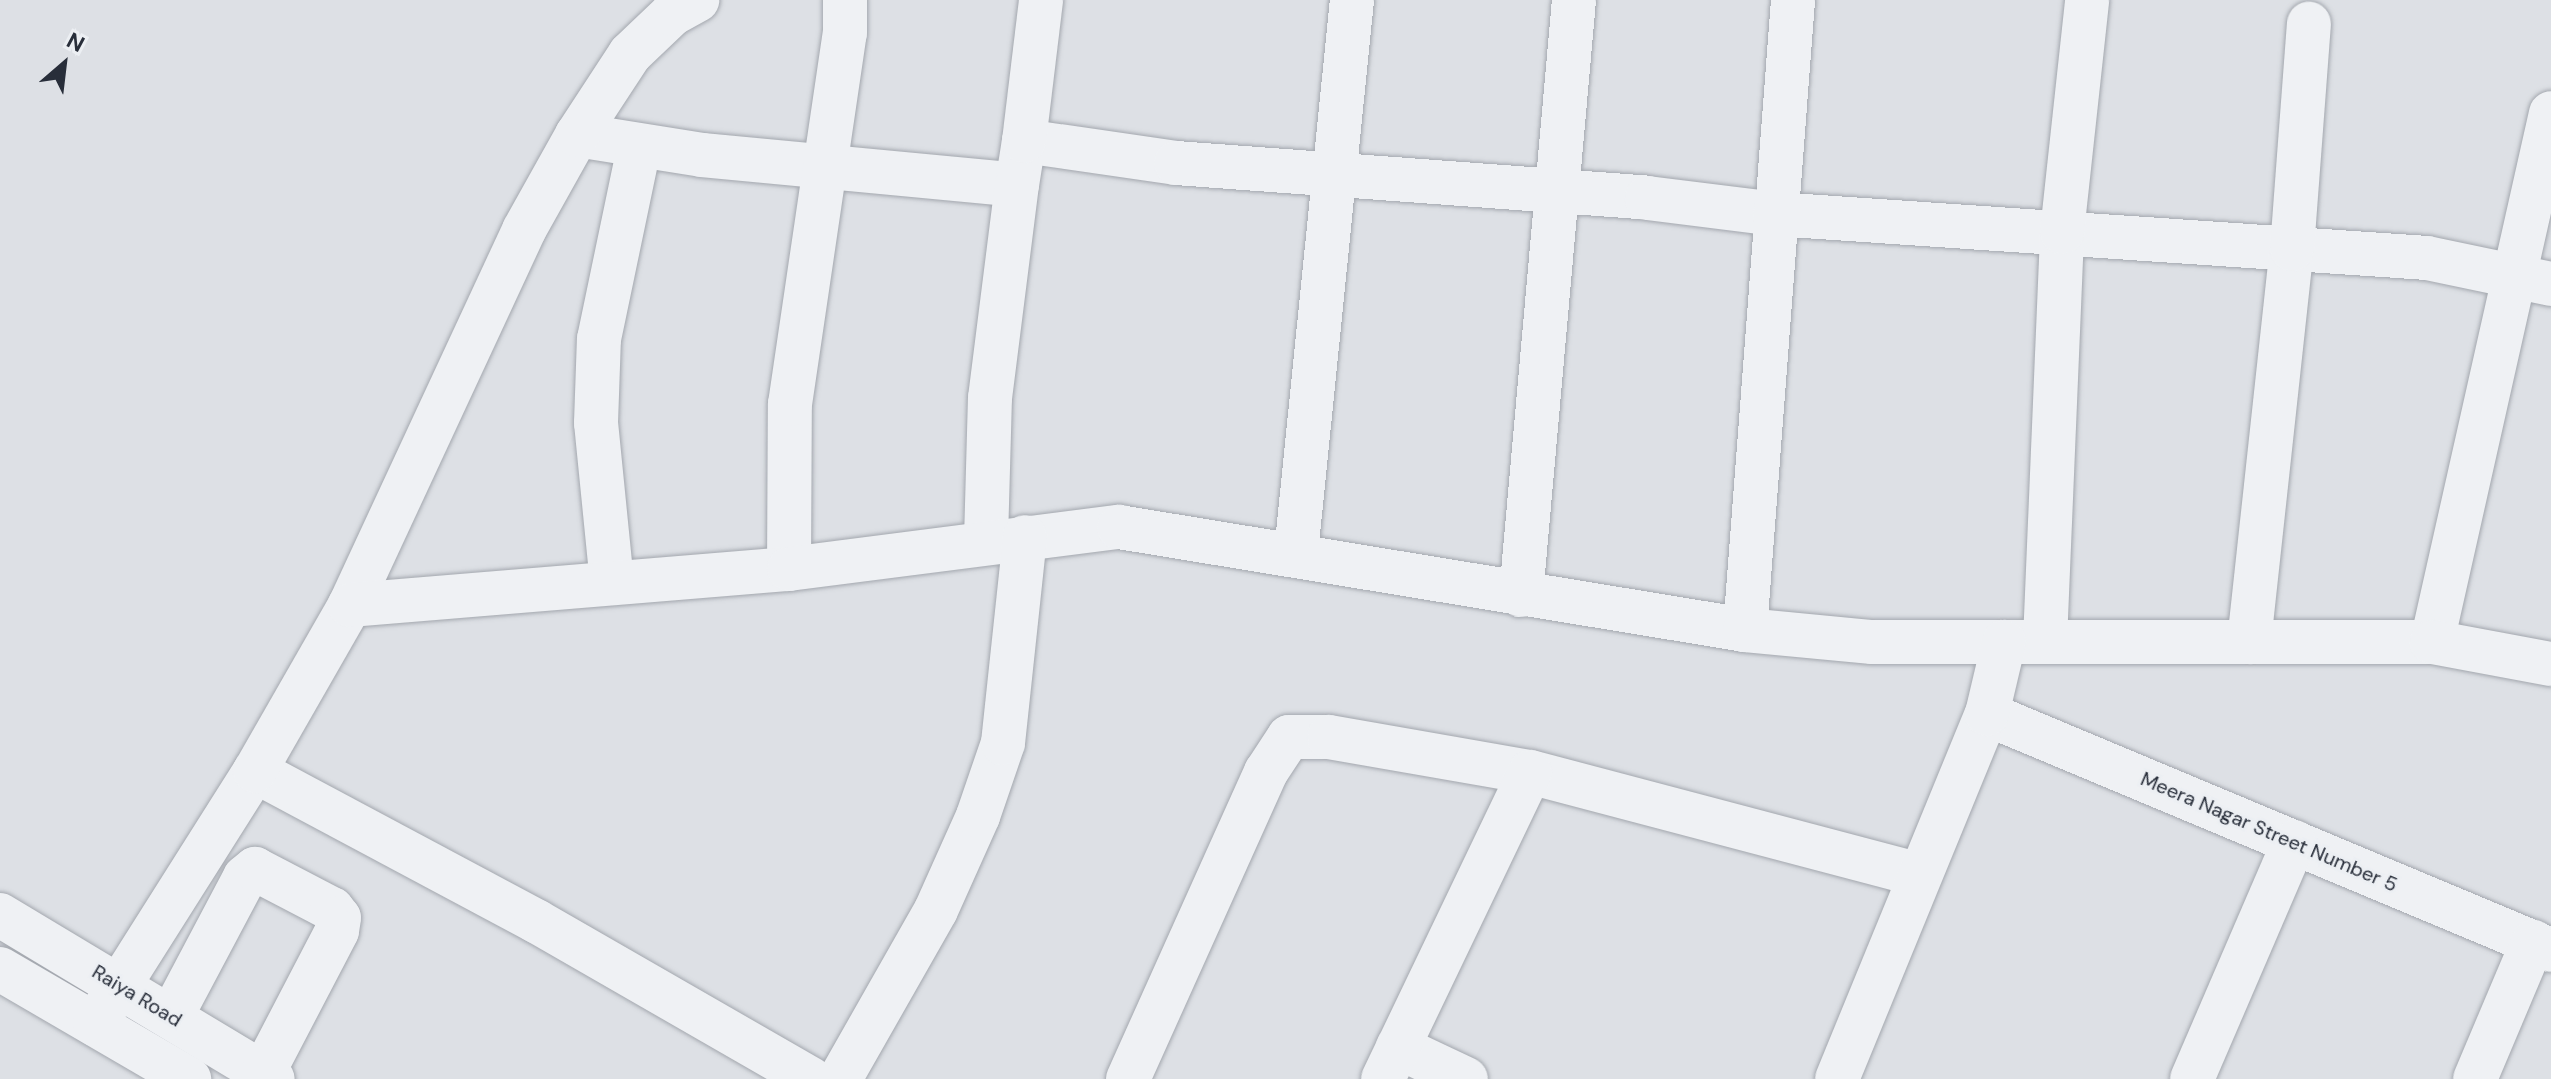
<!DOCTYPE html>
<html>
<head>
<meta charset="utf-8">
<style>
	body { margin:0 }
	#map { position:relative; width:2551px; height:1079px; overflow:hidden; background:#dde0e5; font-family:"DM Sans",sans-serif }
	div>[style] { position:absolute }
	.roads { filter:drop-shadow(0 0 2px #a3a7ae) drop-shadow(0 0 2px #a3a7ae) }
	.minor>* { height:44px; margin:-22px; padding:0 22px; transform-origin:22px; border-radius:22px; background:#eff1f4 }
	span { translate:-50% -50%; white-space:nowrap; text-align:center; line-height:1.15; -webkit-text-stroke:6px #eceff3; paint-order:stroke }
	.street-label { font-size:20px; color:#282e3a }
	.north { position:absolute; left:24px; top:24px; width:80px; height:80px; -webkit-text-stroke:6px #eceff3; paint-order:stroke; rotate:28deg; font-size:22px; font-weight:700; line-height:32px; text-align:center; color:#282e3a }
	.north::after { content:''; display:block; margin:auto; width:28px; height:36px; background:#282e3a; clip-path:polygon(50% 0,100% 100%,50% 72%,0 100%) }
</style>
</head>
<body>
<div id="map">
	<div class="roads">
		<div class="minor">
			<div style="left:577px;top:135px;width:127px;rotate:9.1deg"></div>
			<div style="left:702px;top:155px;width:316px;rotate:5.4deg"></div>
			<div style="left:1017px;top:185px;width:45px;rotate:-81deg"></div>
			<div style="left:1024px;top:141px;width:154px;rotate:8.2deg"></div>
			<div style="left:1176px;top:163px;width:472px;rotate:4.2deg"></div>
			<div style="left:1647px;top:198px;width:129px;rotate:7.1deg"></div>
			<div style="left:1775px;top:214px;width:653px;rotate:3.86deg"></div>
			<div style="left:2427px;top:258px;width:127px;rotate:11.8deg"></div>
			<div style="left:1024px;top:141px;width:142px;rotate:-83.1deg"></div>
			<div style="left:986px;top:540px;width:142px;rotate:-88.4deg"></div>
			<div style="left:990px;top:398px;width:215px;rotate:-82.8deg"></div>
			<div style="left:1296px;top:553px;width:556px;rotate:-84.22deg"></div>
			<div style="left:789px;top:569px;width:165px;rotate:-89.7deg"></div>
			<div style="left:790px;top:404px;width:375px;rotate:-81.6deg"></div>
			<div style="left:845px;top:33px;width:33px;rotate:-90deg"></div>
			<div style="left:612px;top:583px;width:161px;rotate:-95.7deg"></div>
			<div style="left:596px;top:423px;width:84px;rotate:-88deg"></div>
			<div style="left:599px;top:339px;width:196px;rotate:-78.2deg"></div>
			<div style="left:1521px;top:595px;width:597px;rotate:-84.91deg"></div>
			<div style="left:350px;top:605px;width:413px;rotate:-65.1deg"></div>
			<div style="left:524px;top:230px;width:109px;rotate:-60.8deg"></div>
			<div style="left:577px;top:135px;width:97px;rotate:-56.8deg"></div>
			<div style="left:630px;top:54px;width:58px;rotate:-43.6deg"></div>
			<div style="left:672px;top:14px;width:29px;rotate:-29deg"></div>
			<div style="left:1745px;top:630px;width:632px;rotate:-85.64deg"></div>
			<div style="left:2045px;top:641px;width:409px;rotate:-87.6deg"></div>
			<div style="left:2062px;top:232px;width:233px;rotate:-83.8deg"></div>
			<div style="left:2249px;top:642px;width:395px;rotate:-83.8deg"></div>
			<div style="left:2292px;top:249px;width:226px;rotate:-85.7deg"></div>
			<div style="left:2432px;top:642px;width:542px;rotate:-77.32deg"></div>
			<div style="left:1987px;top:714px;width:611px;rotate:22.71deg"></div>
			<div style="left:255px;top:771px;width:319px;rotate:28.1deg"></div>
			<div style="left:536px;top:921px;width:317px;rotate:29.9deg"></div>
			<div style="left:0;top:915px;width:318px;rotate:31deg"></div>
			<div style="left:0;top:969px;width:219px;rotate:30.2deg"></div>
			<div style="left:171px;top:1017px;width:158px;rotate:-62.1deg"></div>
			<div style="left:245px;top:877px;width:13px;rotate:-39deg"></div>
			<div style="left:255px;top:869px;width:87px;rotate:27.5deg"></div>
			<div style="left:332px;top:909px;width:11px;rotate:52deg"></div>
			<div style="left:339px;top:918px;width:13px;rotate:99deg"></div>
			<div style="left:337px;top:931px;width:160px;rotate:117.5deg"></div>
			<div style="left:95px;top:1024px;width:299px;rotate:-57.7deg"></div>
			<div style="left:255px;top:771px;width:191px;rotate:-60.2deg"></div>
			<div style="left:350px;top:605px;width:440px;rotate:-4.7deg"></div>
			<div style="left:789px;top:569px;width:333px;rotate:-7.3deg"></div>
			<div style="left:1119px;top:527px;width:634px;rotate:9.34deg"></div>
			<div style="left:1745px;top:630px;width:128px;rotate:5.4deg"></div>
			<div style="left:1872px;top:642px;width:560px"></div>
			<div style="left:2432px;top:642px;width:121px;rotate:10.5deg"></div>
			<div style="left:1398px;top:1047px;width:75px;rotate:25.2deg"></div>
			<div style="left:840px;top:1079px;width:194px;rotate:-60.4deg"></div>
			<div style="left:936px;top:910px;width:103px;rotate:-65.9deg"></div>
			<div style="left:978px;top:816px;width:77px;rotate:-71.1deg"></div>
			<div style="left:1003px;top:743px;width:207px;rotate:-83.9deg"></div>
			<div style="left:1128px;top:1079px;width:337px;rotate:-65.8deg"></div>
			<div style="left:1266px;top:772px;width:42px;rotate:-56.7deg"></div>
			<div style="left:1289px;top:737px;width:40px"></div>
			<div style="left:1329px;top:737px;width:204px;rotate:9.9deg"></div>
			<div style="left:1530px;top:772px;width:402px;rotate:14.8deg"></div>
			<div style="left:1383px;top:1079px;width:340px;rotate:-64.4deg"></div>
			<div style="left:1837px;top:1079px;width:395px;rotate:-67.7deg"></div>
			<div style="left:1987px;top:714px;width:74px;rotate:-76.7deg"></div>
			<div style="left:2192px;top:1079px;width:258px;rotate:-66.7deg"></div>
			<div style="left:2475px;top:1079px;width:149px;rotate:-67.1deg"></div>
		</div>
	</div>
	<div class="street-label">
		<span style="left:2269px;top:832px;rotate:23deg">Meera Nagar Street Number 5</span>
		<span style="left:137px;top:996px;rotate:31deg">Raiya Road</span>
	</div>
	<div class="north">N</div>
</div>
</body>
</html>
